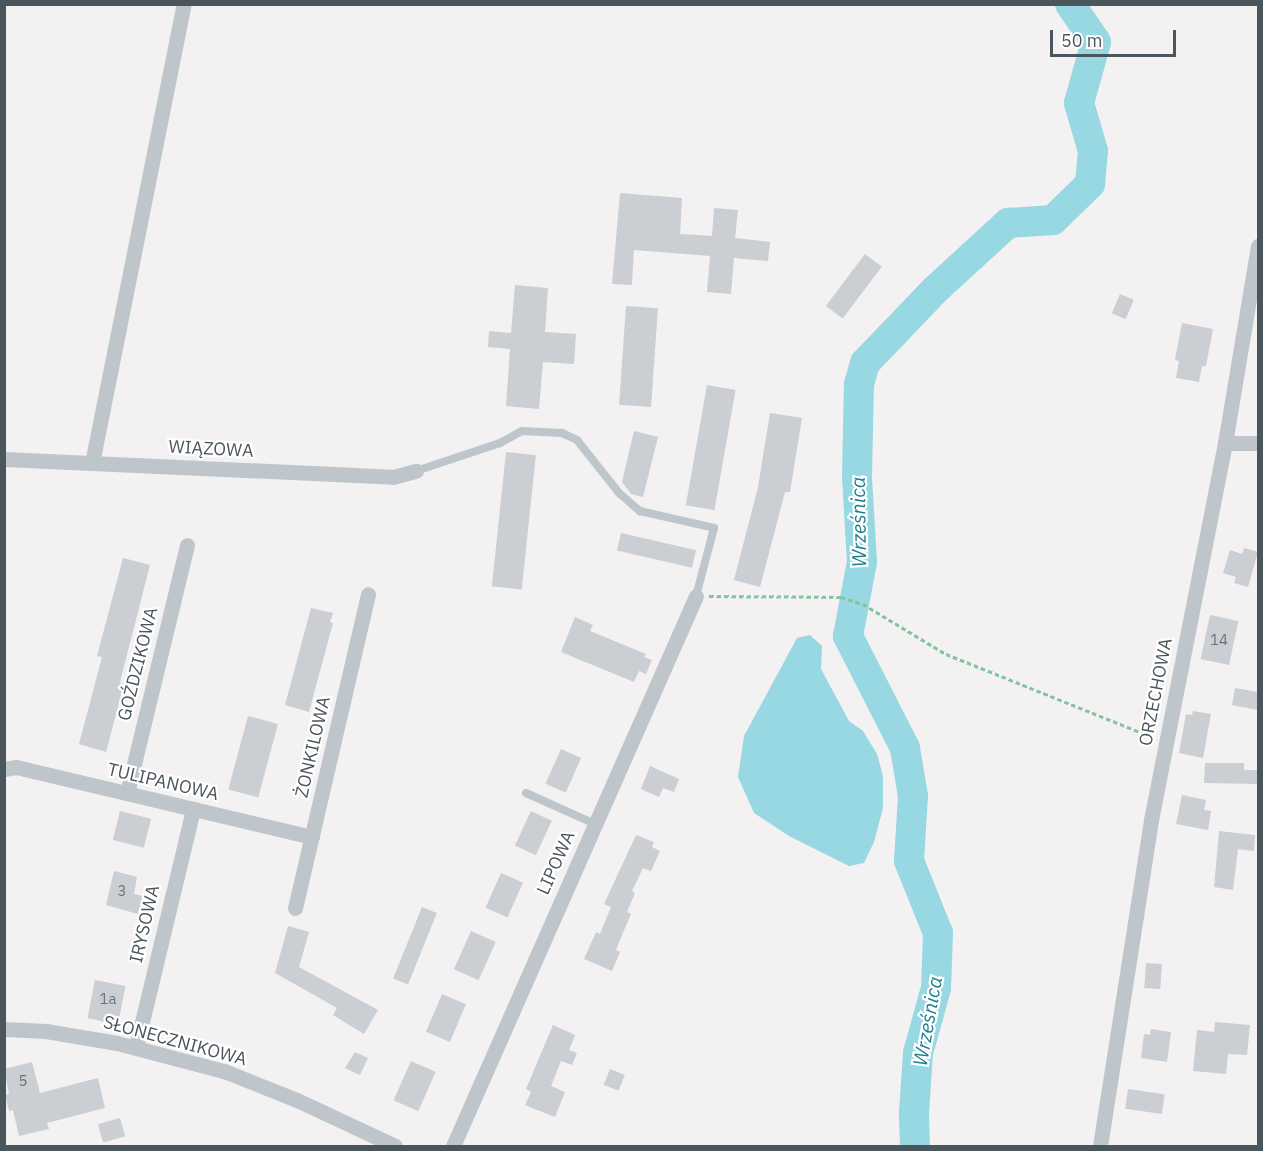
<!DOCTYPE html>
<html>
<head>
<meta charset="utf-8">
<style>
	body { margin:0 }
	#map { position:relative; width:1263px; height:1151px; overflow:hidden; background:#f3f1f1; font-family:"IBM Plex Sans",sans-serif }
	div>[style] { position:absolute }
	.water>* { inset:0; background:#98d8e2 }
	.river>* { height:30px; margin:-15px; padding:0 15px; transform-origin:15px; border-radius:15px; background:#98d8e2 }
	.building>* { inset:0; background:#cbced2; transform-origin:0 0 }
	.path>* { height:3px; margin-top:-1.5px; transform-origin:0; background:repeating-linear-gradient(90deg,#82c49e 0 4.5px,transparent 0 7.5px) }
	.service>* { height:8px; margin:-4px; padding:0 4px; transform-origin:4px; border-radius:4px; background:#bec6cb }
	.minor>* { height:15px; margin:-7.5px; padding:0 7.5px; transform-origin:7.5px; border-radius:7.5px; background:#bec6cb }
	span { translate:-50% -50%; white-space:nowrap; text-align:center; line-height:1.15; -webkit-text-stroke:4.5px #fff; paint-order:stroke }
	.number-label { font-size:15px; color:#6b737a }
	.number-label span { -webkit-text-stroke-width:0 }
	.street-label { font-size:18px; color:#4b555c }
	.water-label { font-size:20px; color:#1e7f8d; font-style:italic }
	.frame { position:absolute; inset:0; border:6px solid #4b555c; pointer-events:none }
	.scale { position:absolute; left:1050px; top:30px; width:126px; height:27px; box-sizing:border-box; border:3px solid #4b555c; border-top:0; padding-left:8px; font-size:18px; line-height:21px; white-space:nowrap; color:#4b555c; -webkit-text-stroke:4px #fff; paint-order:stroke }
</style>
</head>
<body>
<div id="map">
	<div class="water">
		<div style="clip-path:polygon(810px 635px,822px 646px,821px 669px,849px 721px,863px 731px,877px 754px,883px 776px,883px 808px,874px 842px,864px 863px,849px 866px,789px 836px,754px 813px,738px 777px,744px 736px,797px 638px)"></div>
	</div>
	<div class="river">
		<div style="left:915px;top:1146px;width:34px;rotate:-92deg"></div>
		<div style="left:914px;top:1112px;width:59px;rotate:-86.1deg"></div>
		<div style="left:918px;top:1053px;width:67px;rotate:-74.5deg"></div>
		<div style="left:936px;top:988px;width:55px;rotate:-87.9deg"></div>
		<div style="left:938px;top:933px;width:78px;rotate:-111.9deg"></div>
		<div style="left:909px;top:861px;width:65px;rotate:-86.5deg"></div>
		<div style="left:913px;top:796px;width:49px;rotate:-99.5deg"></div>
		<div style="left:905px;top:748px;width:126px;rotate:-117deg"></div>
		<div style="left:848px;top:636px;width:75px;rotate:-79.3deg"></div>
		<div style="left:862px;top:562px;width:85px;rotate:-93.4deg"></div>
		<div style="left:857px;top:477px;width:93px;rotate:-88.8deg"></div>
		<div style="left:859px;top:384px;width:22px;rotate:-74deg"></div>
		<div style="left:865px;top:363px;width:103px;rotate:-46.2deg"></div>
		<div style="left:936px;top:289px;width:98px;rotate:-42.5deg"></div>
		<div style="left:1008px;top:223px;width:45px;rotate:-3.8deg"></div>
		<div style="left:1053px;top:220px;width:52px;rotate:-44.2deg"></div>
		<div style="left:1090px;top:184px;width:33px;rotate:-85deg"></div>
		<div style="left:1093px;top:151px;width:50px;rotate:-106.3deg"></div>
		<div style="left:1079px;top:103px;width:63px;rotate:-74.4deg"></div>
		<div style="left:1096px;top:42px;width:46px;rotate:-124.4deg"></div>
	</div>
	<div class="building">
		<div style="clip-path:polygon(620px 193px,682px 198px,680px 234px,712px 236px,714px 208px,738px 210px,735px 238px,770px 242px,768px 261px,734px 258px,731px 294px,707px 292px,710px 256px,634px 250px,632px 285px,612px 284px)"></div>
		<div style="left:865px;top:254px;width:21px;height:65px;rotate:37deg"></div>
		<div style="clip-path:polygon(515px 285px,548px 288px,545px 332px,576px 334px,574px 364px,543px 362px,539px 409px,506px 406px,510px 349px,488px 347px,489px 331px,511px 333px)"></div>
		<div style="left:1120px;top:294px;width:15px;height:21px;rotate:23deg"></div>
		<div style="left:626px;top:306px;width:32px;height:99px;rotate:4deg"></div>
		<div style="clip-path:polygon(1182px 323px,1213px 329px,1206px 366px,1202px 366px,1199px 382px,1176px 378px,1179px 361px,1175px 360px)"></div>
		<div style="left:707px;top:385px;width:29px;height:122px;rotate:10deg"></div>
		<div style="clip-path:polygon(770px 413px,802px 418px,790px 492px,785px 492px,760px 587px,734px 580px,758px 487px)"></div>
		<div style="clip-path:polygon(634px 431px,658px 437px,643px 497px,631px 494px,622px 482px)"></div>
		<div style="left:506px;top:452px;width:30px;height:135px;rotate:6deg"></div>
		<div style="left:621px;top:533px;width:77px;height:18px;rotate:13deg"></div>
		<div style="clip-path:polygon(1244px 548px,1258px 552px,1248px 587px,1234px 583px,1236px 577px,1223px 573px,1230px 550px,1242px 554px)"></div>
		<div style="clip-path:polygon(123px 558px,150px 565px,120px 682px,124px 684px,106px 752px,79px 744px,102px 657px,97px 656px)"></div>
		<div style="clip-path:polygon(311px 608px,333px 613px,330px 622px,333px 623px,309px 712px,285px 705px)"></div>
		<div style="left:1210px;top:615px;width:29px;height:45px;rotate:12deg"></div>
		<div style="clip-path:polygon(575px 617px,593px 625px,590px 631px,646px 654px,644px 657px,652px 660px,646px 674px,639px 671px,634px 682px,561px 652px)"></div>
		<div style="clip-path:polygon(1235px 688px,1258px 692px,1258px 710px,1232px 705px)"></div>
		<div style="clip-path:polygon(1193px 711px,1211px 714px,1203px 758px,1179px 753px,1186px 714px,1192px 715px)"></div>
		<div style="left:248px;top:716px;width:31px;height:76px;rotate:15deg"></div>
		<div style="left:561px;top:749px;width:22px;height:38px;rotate:24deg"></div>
		<div style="clip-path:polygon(1205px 763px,1244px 763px,1244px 770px,1258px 770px,1258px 784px,1204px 783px)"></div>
		<div style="clip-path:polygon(650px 766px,679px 779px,674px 792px,663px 788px,659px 797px,641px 789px)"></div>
		<div style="clip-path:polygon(1182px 795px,1206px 800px,1204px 810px,1211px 811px,1208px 830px,1176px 824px)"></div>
		<div style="left:120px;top:811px;width:32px;height:30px;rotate:14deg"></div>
		<div style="left:531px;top:811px;width:23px;height:38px;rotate:25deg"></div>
		<div style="clip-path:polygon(1219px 831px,1255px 835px,1254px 851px,1238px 849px,1233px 890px,1214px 887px)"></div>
		<div style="clip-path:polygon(636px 835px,654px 842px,652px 847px,660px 851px,651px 871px,643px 868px,632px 891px,635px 893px,627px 912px,631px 914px,619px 942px,616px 950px,620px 952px,612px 971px,584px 959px,596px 932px,600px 934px,611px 907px,604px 904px)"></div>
		<div style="clip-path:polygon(114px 871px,137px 877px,134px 894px,143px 896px,138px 914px,106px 905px)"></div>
		<div style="left:501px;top:873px;width:24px;height:38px;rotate:24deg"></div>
		<div style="left:422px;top:907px;width:16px;height:77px;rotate:22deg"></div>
		<div style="clip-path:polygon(288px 926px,309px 932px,299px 967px,378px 1010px,364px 1034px,333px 1015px,337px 1008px,275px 973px)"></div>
		<div style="left:471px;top:931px;width:27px;height:42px;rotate:24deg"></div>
		<div style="left:1146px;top:963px;width:16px;height:25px;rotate:4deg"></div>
		<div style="left:95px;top:980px;width:31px;height:39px;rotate:11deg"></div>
		<div style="left:442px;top:994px;width:26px;height:41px;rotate:23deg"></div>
		<div style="clip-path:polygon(1215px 1022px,1250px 1025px,1247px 1055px,1228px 1054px,1226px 1074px,1193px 1071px,1197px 1030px,1214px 1032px)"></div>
		<div style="clip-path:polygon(553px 1025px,575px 1035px,569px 1050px,577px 1053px,572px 1065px,561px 1061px,551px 1086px,565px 1092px,555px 1117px,525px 1105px,531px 1092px,526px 1089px)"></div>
		<div style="clip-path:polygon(1151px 1029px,1171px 1032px,1167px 1062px,1141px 1058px,1144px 1034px,1150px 1035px)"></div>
		<div style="clip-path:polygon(355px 1052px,368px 1058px,360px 1075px,345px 1068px)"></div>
		<div style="left:411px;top:1061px;width:27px;height:43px;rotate:24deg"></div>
		<div style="clip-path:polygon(32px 1062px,40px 1093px,98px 1078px,105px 1108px,47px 1123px,49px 1129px,19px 1136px,13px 1110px,9px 1111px,5px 1095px,9px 1094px,4px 1069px)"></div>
		<div style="left:610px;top:1069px;width:16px;height:17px;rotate:22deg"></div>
		<div style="left:1128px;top:1089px;width:37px;height:20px;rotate:8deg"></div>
		<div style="left:120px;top:1118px;width:19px;height:23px;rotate:74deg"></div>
	</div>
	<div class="path">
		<div style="left:709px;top:596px;width:132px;rotate:0.4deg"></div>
		<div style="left:841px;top:597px;width:23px;rotate:18deg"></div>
		<div style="left:863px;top:604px;width:97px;rotate:31.1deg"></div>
		<div style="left:946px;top:654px;width:222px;rotate:21.9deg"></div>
	</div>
	<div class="service">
		<div style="left:416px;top:471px;width:89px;rotate:-18.4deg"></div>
		<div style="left:500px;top:443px;width:25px;rotate:-29deg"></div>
		<div style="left:522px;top:431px;width:40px;rotate:2.9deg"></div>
		<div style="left:562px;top:433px;width:17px;rotate:25deg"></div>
		<div style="left:577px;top:440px;width:68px;rotate:51.6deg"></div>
		<div style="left:619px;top:493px;width:28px;rotate:41deg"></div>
		<div style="left:640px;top:511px;width:76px;rotate:12.9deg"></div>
		<div style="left:714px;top:528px;width:70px;rotate:104.8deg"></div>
		<div style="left:526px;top:793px;width:76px;rotate:24.2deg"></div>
	</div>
	<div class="minor">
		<div style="left:1225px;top:443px;width:33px"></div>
		<div style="left:4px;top:459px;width:389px;rotate:2.6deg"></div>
		<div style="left:393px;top:477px;width:24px;rotate:-15deg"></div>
		<div style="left:92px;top:463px;width:468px;rotate:-78.7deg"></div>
		<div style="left:4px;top:769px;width:12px;rotate:-9deg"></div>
		<div style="left:16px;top:767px;width:304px;rotate:13.3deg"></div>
		<div style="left:127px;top:793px;width:255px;rotate:-76.4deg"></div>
		<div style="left:295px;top:908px;width:322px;rotate:-76.9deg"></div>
		<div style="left:4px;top:1029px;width:42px;rotate:2.7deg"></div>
		<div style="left:46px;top:1031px;width:72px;rotate:9.6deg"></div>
		<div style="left:117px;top:1043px;width:111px;rotate:14.7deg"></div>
		<div style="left:224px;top:1071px;width:79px;rotate:21.7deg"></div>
		<div style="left:297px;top:1100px;width:108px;rotate:25.1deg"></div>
		<div style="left:136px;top:1047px;width:245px;rotate:-76.5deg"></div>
		<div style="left:453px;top:1146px;width:601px;rotate:-66.16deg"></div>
		<div style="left:1100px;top:1146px;width:330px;rotate:-81.1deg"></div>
		<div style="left:1151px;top:820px;width:384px;rotate:-78.9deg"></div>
		<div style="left:1225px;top:443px;width:200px;rotate:-80.5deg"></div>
	</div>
	<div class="number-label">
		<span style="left:1219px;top:640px">14</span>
		<span style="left:122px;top:891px">3</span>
		<span style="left:108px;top:999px">1a</span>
		<span style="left:23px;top:1081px">5</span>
	</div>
	<div class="street-label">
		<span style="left:211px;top:449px;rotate:3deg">WIĄZOWA</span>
		<span style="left:138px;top:664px;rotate:-76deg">GOŹDZIKOWA</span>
		<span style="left:1156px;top:692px;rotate:-79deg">ORZECHOWA</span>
		<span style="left:313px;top:747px;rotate:-77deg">ŻONKILOWA</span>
		<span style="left:163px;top:782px;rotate:13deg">TULIPANOWA</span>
		<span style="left:556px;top:863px;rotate:-66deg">LIPOWA</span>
		<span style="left:145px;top:924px;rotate:-77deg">IRYSOWA</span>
		<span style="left:175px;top:1041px;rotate:15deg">SŁONECZNIKOWA</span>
	</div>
	<div class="water-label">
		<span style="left:858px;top:522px;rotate:-91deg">Wrześnica</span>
		<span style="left:927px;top:1021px;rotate:-80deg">Wrześnica</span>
	</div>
	<div class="frame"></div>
	<div class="scale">50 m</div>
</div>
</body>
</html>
